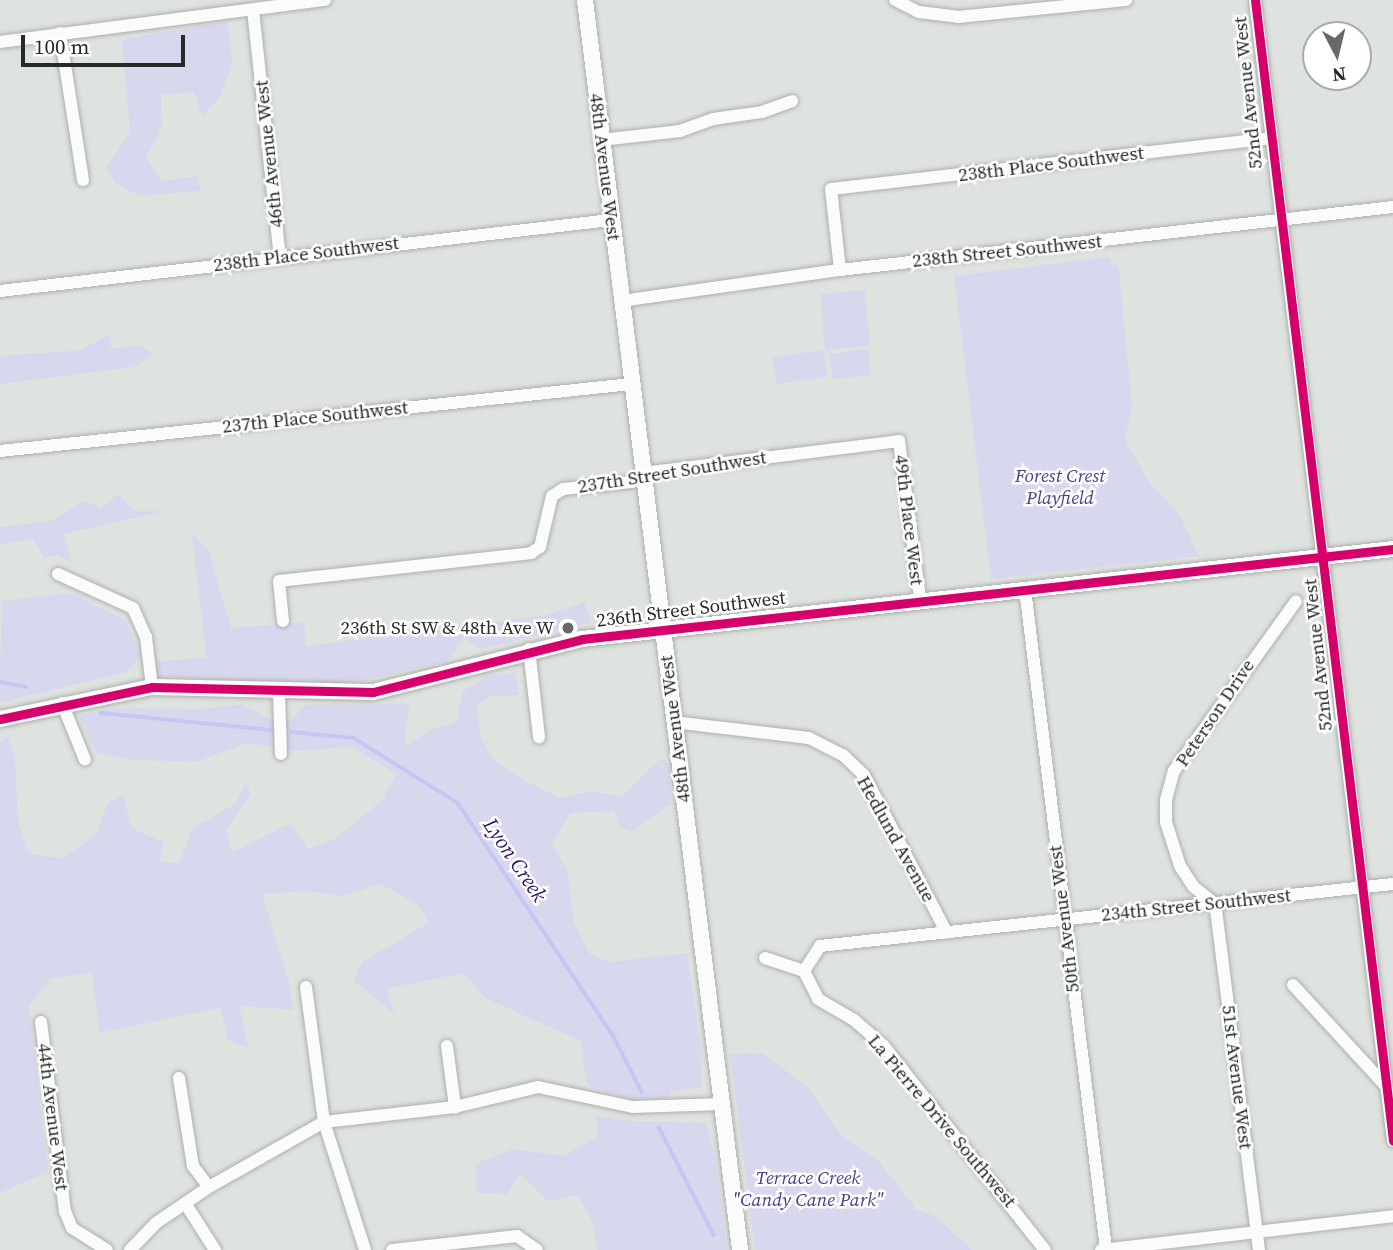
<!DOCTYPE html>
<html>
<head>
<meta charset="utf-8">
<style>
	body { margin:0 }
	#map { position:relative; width:1393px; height:1250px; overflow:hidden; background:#dfe3df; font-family:"Source Serif 4",serif }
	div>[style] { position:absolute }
	.green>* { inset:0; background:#d7d8ee; transform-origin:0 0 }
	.stream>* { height:3.5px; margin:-1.75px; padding:0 1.75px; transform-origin:1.75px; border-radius:1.75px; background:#c7c6f3 }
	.roads { filter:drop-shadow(0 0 2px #adb0ae) drop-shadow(0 0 2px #adb0ae) }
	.minor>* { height:12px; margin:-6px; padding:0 6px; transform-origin:6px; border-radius:6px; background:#fafbfa }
	.major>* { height:16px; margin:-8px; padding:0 8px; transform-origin:8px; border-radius:8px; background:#fafbfa }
	.cycleway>* { height:9px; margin:-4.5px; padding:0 4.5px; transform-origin:4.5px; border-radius:4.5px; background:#d6006c }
	.dots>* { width:19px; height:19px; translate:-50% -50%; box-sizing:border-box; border:4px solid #fff; border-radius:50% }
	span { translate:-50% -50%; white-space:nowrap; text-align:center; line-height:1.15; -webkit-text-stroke:5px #fff; paint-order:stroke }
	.street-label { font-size:19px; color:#272a27 }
	.park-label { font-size:19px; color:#4b3e8b; font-style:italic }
	.poi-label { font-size:19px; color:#272a27 }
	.right { translate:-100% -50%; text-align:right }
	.water-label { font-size:21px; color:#2a1862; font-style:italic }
	.north { position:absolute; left:1302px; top:21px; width:70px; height:70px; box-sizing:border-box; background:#fff; border:2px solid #a9aaa9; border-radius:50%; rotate:173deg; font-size:19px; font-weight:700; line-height:28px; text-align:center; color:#272a27 }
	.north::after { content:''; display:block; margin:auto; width:24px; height:32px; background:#676b67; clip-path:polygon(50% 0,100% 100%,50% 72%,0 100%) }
	.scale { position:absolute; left:21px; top:35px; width:164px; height:32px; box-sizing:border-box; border:4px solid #272a27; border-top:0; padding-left:9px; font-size:21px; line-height:24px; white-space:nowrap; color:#272a27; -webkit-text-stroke:5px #fff; paint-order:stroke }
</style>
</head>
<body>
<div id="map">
	<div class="green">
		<div style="clip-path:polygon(227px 21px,233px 64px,219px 98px,202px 116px,194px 92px,161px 95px,162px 128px,146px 158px,162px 181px,198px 176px,201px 191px,140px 196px,115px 183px,106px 168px,130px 132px,122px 40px)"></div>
		<div style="clip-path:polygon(1108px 257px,1119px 269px,1132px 407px,1125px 439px,1150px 484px,1179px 514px,1199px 556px,991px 579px,954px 276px)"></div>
		<div style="left:865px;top:290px;width:56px;height:45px;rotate:85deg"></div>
		<div style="clip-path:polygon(110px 334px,111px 349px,139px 345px,153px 354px,134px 367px,0 384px,0 356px,81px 350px)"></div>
		<div style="left:868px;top:349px;width:26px;height:39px;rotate:83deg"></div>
		<div style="left:824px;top:350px;width:27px;height:52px;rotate:82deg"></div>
		<div style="clip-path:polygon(118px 494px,133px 511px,165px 511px,64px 534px,72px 564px,58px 555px,45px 558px,33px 539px,0 545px,0 527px,50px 521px,85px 500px,100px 509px)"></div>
		<div style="clip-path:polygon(192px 533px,209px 552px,231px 628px,304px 622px,306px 646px,546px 615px,584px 602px,592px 622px,481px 649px,464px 638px,446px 662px,365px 680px,302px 686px,156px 676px,157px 662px,206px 657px)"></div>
		<div style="clip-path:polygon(71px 593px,125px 620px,140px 654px,134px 665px,126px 672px,0 703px,1px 601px)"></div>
		<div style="clip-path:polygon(516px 673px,519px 695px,491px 696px,477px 705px,481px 737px,494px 761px,524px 780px,560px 798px,591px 791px,621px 797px,663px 757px,669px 769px,671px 804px,631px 832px,619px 826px,614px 811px,570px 813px,552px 844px,568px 872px,573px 920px,590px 954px,609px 962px,687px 953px,701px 1046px,701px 1087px,671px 1092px,669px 1097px,632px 1100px,591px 1087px,586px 1081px,581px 1041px,485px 998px,464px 973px,386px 989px,395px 1014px,354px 981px,362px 962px,429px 923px,417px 904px,380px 884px,340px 896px,307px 891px,262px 894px,291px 988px,293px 1010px,239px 1006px,249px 1049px,227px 1039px,221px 1008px,99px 1033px,92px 973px,51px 978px,29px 1007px,48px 1172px,0 1193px,0 741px,8px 737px,15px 757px,18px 821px,29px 854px,62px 858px,97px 834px,108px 802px,123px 795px,132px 828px,163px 842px,160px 862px,179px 863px,193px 828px,235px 804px,246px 783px,251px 794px,226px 830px,232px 852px,290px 824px,308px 849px,336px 838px,383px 799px,396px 774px,352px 747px,291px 751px,248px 743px,196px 762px,135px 760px,96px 753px,79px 716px,112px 708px,201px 709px,242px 704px,275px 722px,290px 722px,305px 705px,409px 704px,404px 747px,432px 729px,457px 722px,462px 692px,487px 676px)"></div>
		<div style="clip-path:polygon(763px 1053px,809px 1088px,841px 1135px,877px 1159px,916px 1209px,936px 1216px,972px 1250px,755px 1250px,730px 1054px)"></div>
		<div style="clip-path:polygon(596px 1115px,629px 1121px,706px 1123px,716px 1161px,727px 1250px,597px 1250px,593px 1223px,578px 1195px,548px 1201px,520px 1174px,507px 1194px,476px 1193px,476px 1163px,513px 1149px,564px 1156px,598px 1136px)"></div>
	</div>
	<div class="stream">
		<div style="left:0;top:682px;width:26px;rotate:11deg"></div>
		<div style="left:101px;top:713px;width:172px;rotate:5.7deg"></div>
		<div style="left:292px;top:732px;width:62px;rotate:5.5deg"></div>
		<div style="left:354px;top:738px;width:123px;rotate:32deg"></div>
		<div style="left:458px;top:803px;width:279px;rotate:56.3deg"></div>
		<div style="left:613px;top:1035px;width:64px;rotate:63deg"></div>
		<div style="left:659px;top:1127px;width:121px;rotate:63deg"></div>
	</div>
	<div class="roads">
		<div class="minor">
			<div style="left:895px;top:0;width:27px;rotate:27deg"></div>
			<div style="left:919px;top:12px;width:39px;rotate:7deg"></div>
			<div style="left:958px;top:17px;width:169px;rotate:-5.8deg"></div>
			<div style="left:1255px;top:0;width:1149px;rotate:83.1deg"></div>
			<div style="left:253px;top:10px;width:248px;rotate:83.8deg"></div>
			<div style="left:60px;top:33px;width:149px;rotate:81.1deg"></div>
			<div style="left:0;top:42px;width:328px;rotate:-7.4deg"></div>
			<div style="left:601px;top:140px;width:80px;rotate:-6.5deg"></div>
			<div style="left:680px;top:131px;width:35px;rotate:-20deg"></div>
			<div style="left:713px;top:119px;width:49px;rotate:-8.1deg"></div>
			<div style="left:762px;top:112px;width:32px;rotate:-20deg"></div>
			<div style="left:840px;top:270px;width:81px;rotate:-96.3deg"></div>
			<div style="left:831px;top:189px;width:442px;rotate:-6.6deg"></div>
			<div style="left:0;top:291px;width:615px;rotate:-6.63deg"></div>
			<div style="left:621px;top:301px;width:221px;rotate:-8.1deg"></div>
			<div style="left:840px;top:270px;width:557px;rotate:-6.5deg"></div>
			<div style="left:0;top:451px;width:635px;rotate:-6.06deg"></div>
			<div style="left:58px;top:574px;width:82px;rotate:24.4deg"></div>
			<div style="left:133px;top:608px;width:32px;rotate:66deg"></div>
			<div style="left:146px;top:637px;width:50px;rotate:83.2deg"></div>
			<div style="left:1025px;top:589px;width:665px;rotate:83deg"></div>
			<div style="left:283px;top:621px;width:40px;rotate:-95.7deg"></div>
			<div style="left:279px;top:581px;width:254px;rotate:-6.3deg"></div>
			<div style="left:531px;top:553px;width:11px;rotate:-34deg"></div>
			<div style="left:540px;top:547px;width:52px;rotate:-76.8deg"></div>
			<div style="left:552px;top:496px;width:13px;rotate:-32deg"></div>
			<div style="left:563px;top:489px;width:69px;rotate:-5.8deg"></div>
			<div style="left:632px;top:482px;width:14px;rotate:-39deg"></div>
			<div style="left:643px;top:473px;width:258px;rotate:-7.1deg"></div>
			<div style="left:899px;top:441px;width:159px;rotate:82.4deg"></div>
			<div style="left:529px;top:649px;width:89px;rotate:83.5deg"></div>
			<div style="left:279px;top:692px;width:62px;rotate:88.2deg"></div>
			<div style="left:62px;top:703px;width:61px;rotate:68deg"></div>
			<div style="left:673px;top:722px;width:137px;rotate:6.7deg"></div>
			<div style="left:809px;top:738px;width:38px;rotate:27deg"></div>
			<div style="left:843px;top:755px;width:29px;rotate:44deg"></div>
			<div style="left:864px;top:775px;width:178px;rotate:62.3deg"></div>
			<div style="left:765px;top:958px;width:41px;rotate:18.4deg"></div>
			<div style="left:804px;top:971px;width:30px;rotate:-57deg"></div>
			<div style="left:820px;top:946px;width:576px;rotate:-6.18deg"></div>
			<div style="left:804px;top:971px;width:31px;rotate:63deg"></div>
			<div style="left:818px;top:999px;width:42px;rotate:30.3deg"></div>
			<div style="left:854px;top:1020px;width:38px;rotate:41deg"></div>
			<div style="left:883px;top:1045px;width:261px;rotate:51.7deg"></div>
			<div style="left:1293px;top:985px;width:137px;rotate:47.4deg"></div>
			<div style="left:306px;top:987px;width:136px;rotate:82.4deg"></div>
			<div style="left:324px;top:1122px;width:134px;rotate:72.2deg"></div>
			<div style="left:41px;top:1022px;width:191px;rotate:82.8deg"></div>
			<div style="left:65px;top:1211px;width:18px;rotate:68deg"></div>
			<div style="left:72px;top:1228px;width:41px;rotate:32.2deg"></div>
			<div style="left:447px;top:1046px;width:62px;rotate:82.5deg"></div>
			<div style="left:179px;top:1078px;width:89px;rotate:81deg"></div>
			<div style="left:193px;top:1166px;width:26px;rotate:53deg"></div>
			<div style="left:185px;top:1203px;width:56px;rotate:57.4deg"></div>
			<div style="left:130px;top:1250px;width:37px;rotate:-46deg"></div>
			<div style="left:156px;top:1223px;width:64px;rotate:-34.2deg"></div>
			<div style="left:209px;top:1187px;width:132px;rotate:-29.5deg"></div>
			<div style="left:324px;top:1122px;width:132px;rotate:-6.5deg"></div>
			<div style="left:455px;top:1107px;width:85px;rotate:-13.5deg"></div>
			<div style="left:538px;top:1087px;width:97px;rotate:11.9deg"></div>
			<div style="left:633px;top:1107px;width:89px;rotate:-1.9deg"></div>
			<div style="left:392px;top:1250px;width:126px;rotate:-6.4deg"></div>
			<div style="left:517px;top:1236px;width:24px;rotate:35deg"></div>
			<div style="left:1101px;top:1250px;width:294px;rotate:-6.6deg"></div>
			<div style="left:1259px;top:1250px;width:349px;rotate:-97.2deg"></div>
			<div style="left:1215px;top:904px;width:28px;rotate:-141deg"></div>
			<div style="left:1193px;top:886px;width:24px;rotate:-123deg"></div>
			<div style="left:1180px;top:866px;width:46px;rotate:-107.7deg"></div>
			<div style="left:1166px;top:822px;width:22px;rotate:-90deg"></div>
			<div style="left:1166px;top:800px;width:30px;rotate:-75deg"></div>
			<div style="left:1174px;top:771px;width:209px;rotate:-54.3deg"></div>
		</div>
		<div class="major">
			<div style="left:585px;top:0;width:1260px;rotate:82.93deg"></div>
			<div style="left:0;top:719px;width:155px;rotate:-11.9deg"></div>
			<div style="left:152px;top:687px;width:221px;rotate:1.3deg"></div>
			<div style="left:373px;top:692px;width:216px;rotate:-14.2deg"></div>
			<div style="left:582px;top:639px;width:816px;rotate:-6.33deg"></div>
		</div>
	</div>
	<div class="cycleway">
		<div style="left:1255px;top:0;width:1149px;rotate:83.1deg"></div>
		<div style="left:0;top:719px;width:155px;rotate:-11.9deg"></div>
		<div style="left:152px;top:687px;width:221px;rotate:1.3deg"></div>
		<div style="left:373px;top:692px;width:216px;rotate:-14.2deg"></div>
		<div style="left:582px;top:639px;width:816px;rotate:-6.33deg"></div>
	</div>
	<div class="dots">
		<div style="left:568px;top:628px;background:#676b67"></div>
	</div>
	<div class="street-label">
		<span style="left:1248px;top:93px;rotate:-96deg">52nd Avenue West</span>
		<span style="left:269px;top:154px;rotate:-96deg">46th Avenue West</span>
		<span style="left:1051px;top:164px;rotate:-7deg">238th Place Southwest</span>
		<span style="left:605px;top:167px;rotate:83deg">48th Avenue West</span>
		<span style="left:1007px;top:251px;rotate:-6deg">238th Street Southwest</span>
		<span style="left:306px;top:254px;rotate:-7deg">238th Place Southwest</span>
		<span style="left:315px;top:417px;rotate:-6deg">237th Place Southwest</span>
		<span style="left:672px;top:472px;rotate:-9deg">237th Street Southwest</span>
		<span style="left:909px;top:520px;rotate:83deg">49th Place West</span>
		<span style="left:691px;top:609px;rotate:-7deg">236th Street Southwest</span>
		<span style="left:1318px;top:655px;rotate:-96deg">52nd Avenue West</span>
		<span style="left:1215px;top:713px;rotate:-56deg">Peterson Drive</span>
		<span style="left:675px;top:729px;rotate:-97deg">48th Avenue West</span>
		<span style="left:896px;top:839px;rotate:61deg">Hedlund Avenue</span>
		<span style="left:1196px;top:905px;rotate:-6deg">234th Street Southwest</span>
		<span style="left:1064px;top:919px;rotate:-97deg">50th Avenue West</span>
		<span style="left:1237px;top:1077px;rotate:83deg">51st Avenue West</span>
		<span style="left:53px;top:1117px;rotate:83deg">44th Avenue West</span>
		<span style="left:942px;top:1121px;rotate:50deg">La Pierre Drive Southwest</span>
	</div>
	<div class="park-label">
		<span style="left:1060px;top:487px">Forest Crest<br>Playfield</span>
		<span style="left:808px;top:1189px">Terrace Creek<br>"Candy Cane Park"</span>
	</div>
	<div class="poi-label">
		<span class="right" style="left:554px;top:628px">236th St SW &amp; 48th Ave W</span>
	</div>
	<div class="water-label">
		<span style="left:515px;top:860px;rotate:56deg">Lyon Creek</span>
	</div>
	<div class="north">N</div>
	<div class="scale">100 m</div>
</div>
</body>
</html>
